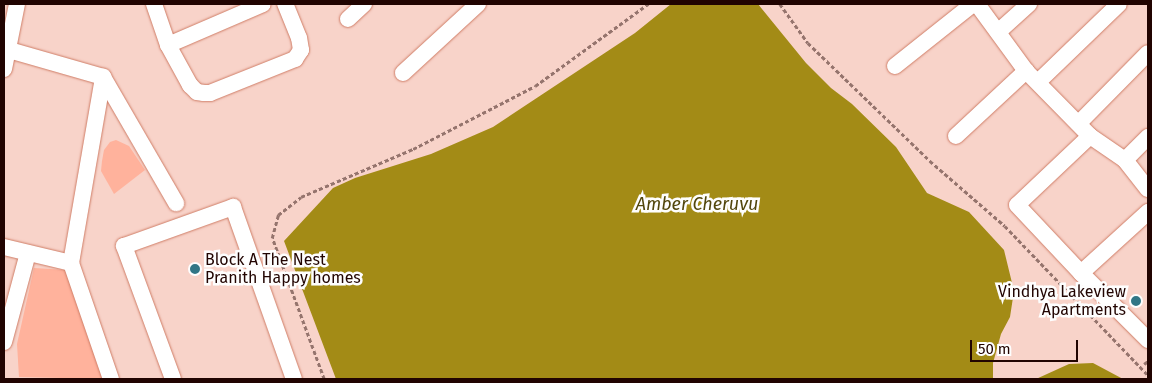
<!DOCTYPE html>
<html>
<head>
<meta charset="utf-8">
<style>
	body { margin:0 }
	#map { position:relative; width:1152px; height:383px; overflow:hidden; background:#f8d3c9; font-family:"Fira Sans",sans-serif }
	div>[style] { position:absolute }
	.green>* { inset:0; background:#ffb29c }
	.water>* { inset:0; background:#a38b16 }
	.path>* { height:2.5px; margin-top:-1.25px; transform-origin:0; background:repeating-linear-gradient(90deg,#95746d 0 4px,transparent 0 6.5px) }
	.roads { filter:drop-shadow(0 0 1px #cf7d66) drop-shadow(0 0 1px #cf7d66) }
	.street>* { height:16px; margin:-8px; padding:0 8px; transform-origin:8px; border-radius:8px; background:#fff }
	.dots>* { width:14px; height:14px; translate:-50% -50%; box-sizing:border-box; border:2px solid #fefefe; border-radius:50% }
	span { translate:-50% -50%; white-space:nowrap; text-align:center; line-height:1.15; -webkit-text-stroke:5px #fefefe; paint-order:stroke }
	.poi-label { font-size:16px; color:#210401 }
	.left { translate:0 -50%; text-align:left }
	.right { translate:-100% -50%; text-align:right }
	.water-label { font-size:18px; color:#52460c; font-style:italic }
	.frame { position:absolute; inset:0; border:5px solid #210401; pointer-events:none }
	.scale { position:absolute; left:970px; top:340px; width:108px; height:22px; box-sizing:border-box; border:2px solid #210401; border-top:0; padding-left:6px; font-size:15px; line-height:18px; white-space:nowrap; color:#210401; -webkit-text-stroke:4px #fefefe; paint-order:stroke }
</style>
</head>
<body>
<div id="map">
	<div class="green">
		<div style="clip-path:polygon(116px 140px,129px 146px,145px 170px,114px 194px,101px 171px,102px 161px,104px 150px,110px 142px)"></div>
		<div style="clip-path:polygon(34px 268px,67px 270px,104px 379px,19px 377px,17px 344px)"></div>
	</div>
	<div class="water">
		<div style="clip-path:polygon(671px 4px,758px 4px,806px 63px,831px 88px,852px 104px,896px 147px,927px 193px,969px 212px,1004px 250px,1014px 291px,1010px 317px,1001px 334px,993px 363px,993px 379px,336px 379px,284px 241px,333px 188px,355px 178px,431px 154px,493px 127px,635px 33px)"></div>
		<div style="clip-path:polygon(1093px 363px,1123px 379px,1036px 379px,1069px 364px)"></div>
	</div>
	<div class="path">
		<div style="left:780px;top:4px;width:48px;rotate:54.3deg"></div>
		<div style="left:808px;top:43px;width:170px;rotate:44deg"></div>
		<div style="left:930px;top:161px;width:99px;rotate:40.9deg"></div>
		<div style="left:1005px;top:226px;width:207px;rotate:46.2deg"></div>
		<div style="left:1144px;top:364px;width:5px;rotate:-37deg"></div>
		<div style="left:324px;top:379px;width:150px;rotate:-110.2deg"></div>
		<div style="left:272px;top:238px;width:24px;rotate:-75deg"></div>
		<div style="left:278px;top:215px;width:29px;rotate:-38deg"></div>
		<div style="left:301px;top:197px;width:122px;rotate:-23.2deg"></div>
		<div style="left:413px;top:149px;width:137px;rotate:-27.3deg"></div>
		<div style="left:535px;top:86px;width:140px;rotate:-36deg"></div>
	</div>
	<div class="roads">
		<div class="street">
			<div style="left:154px;top:4px;width:43px;rotate:71.1deg"></div>
			<div style="left:168px;top:45px;width:46px;rotate:61.2deg"></div>
			<div style="left:190px;top:85px;width:10px;rotate:45deg"></div>
			<div style="left:197px;top:92px;width:7px;rotate:8deg"></div>
			<div style="left:204px;top:93px;width:6px"></div>
			<div style="left:210px;top:93px;width:92px;rotate:-21.8deg"></div>
			<div style="left:295px;top:59px;width:11px;rotate:-56deg"></div>
			<div style="left:301px;top:50px;width:12px;rotate:-99deg"></div>
			<div style="left:299px;top:38px;width:37px;rotate:-112deg"></div>
			<div style="left:977px;top:4px;width:83px;rotate:53.8deg"></div>
			<div style="left:1026px;top:71px;width:91px;rotate:45.4deg"></div>
			<div style="left:1090px;top:136px;width:42px;rotate:34.4deg"></div>
			<div style="left:1125px;top:160px;width:37px;rotate:52deg"></div>
			<div style="left:348px;top:19px;width:22px;rotate:-43deg"></div>
			<div style="left:998px;top:32px;width:42px;rotate:-42.1deg"></div>
			<div style="left:168px;top:45px;width:103px;rotate:-23.3deg"></div>
			<div style="left:9px;top:50px;width:98px;rotate:16deg"></div>
			<div style="left:103px;top:77px;width:146px;rotate:59.9deg"></div>
			<div style="left:895px;top:66px;width:100px;rotate:-38.5deg"></div>
			<div style="left:4px;top:69px;width:66px;rotate:-78.7deg"></div>
			<div style="left:403px;top:73px;width:102px;rotate:-42.6deg"></div>
			<div style="left:1038px;top:82px;width:112px;rotate:-43.9deg"></div>
			<div style="left:1079px;top:123px;width:98px;rotate:-45.4deg"></div>
			<div style="left:956px;top:136px;width:96px;rotate:-42.9deg"></div>
			<div style="left:1090px;top:136px;width:100px;rotate:136.6deg"></div>
			<div style="left:1017px;top:205px;width:93px;rotate:46.7deg"></div>
			<div style="left:1081px;top:273px;width:95px;rotate:45deg"></div>
			<div style="left:1125px;top:160px;width:33px;rotate:-45deg"></div>
			<div style="left:4px;top:247px;width:69px;rotate:13.4deg"></div>
			<div style="left:71px;top:263px;width:123px;rotate:71deg"></div>
			<div style="left:71px;top:263px;width:189px;rotate:-80.2deg"></div>
			<div style="left:1081px;top:273px;width:91px;rotate:-42.3deg"></div>
			<div style="left:4px;top:342px;width:92px;rotate:-74.9deg"></div>
			<div style="left:173px;top:379px;width:142px;rotate:-110.2deg"></div>
			<div style="left:124px;top:246px;width:116px;rotate:-19.7deg"></div>
			<div style="left:233px;top:207px;width:182px;rotate:70.5deg"></div>
		</div>
	</div>
	<div class="dots">
		<div style="left:195px;top:269px;background:#327686"></div>
		<div style="left:1136px;top:301px;background:#327686"></div>
	</div>
	<div class="poi-label">
		<span class="left" style="left:205px;top:269px">Block A The Nest<br>Pranith Happy homes</span>
		<span class="right" style="left:1126px;top:301px">Vindhya Lakeview<br>Apartments</span>
	</div>
	<div class="water-label">
		<span style="left:697px;top:204px">Amber Cheruvu</span>
	</div>
	<div class="frame"></div>
	<div class="scale">50 m</div>
</div>
</body>
</html>
